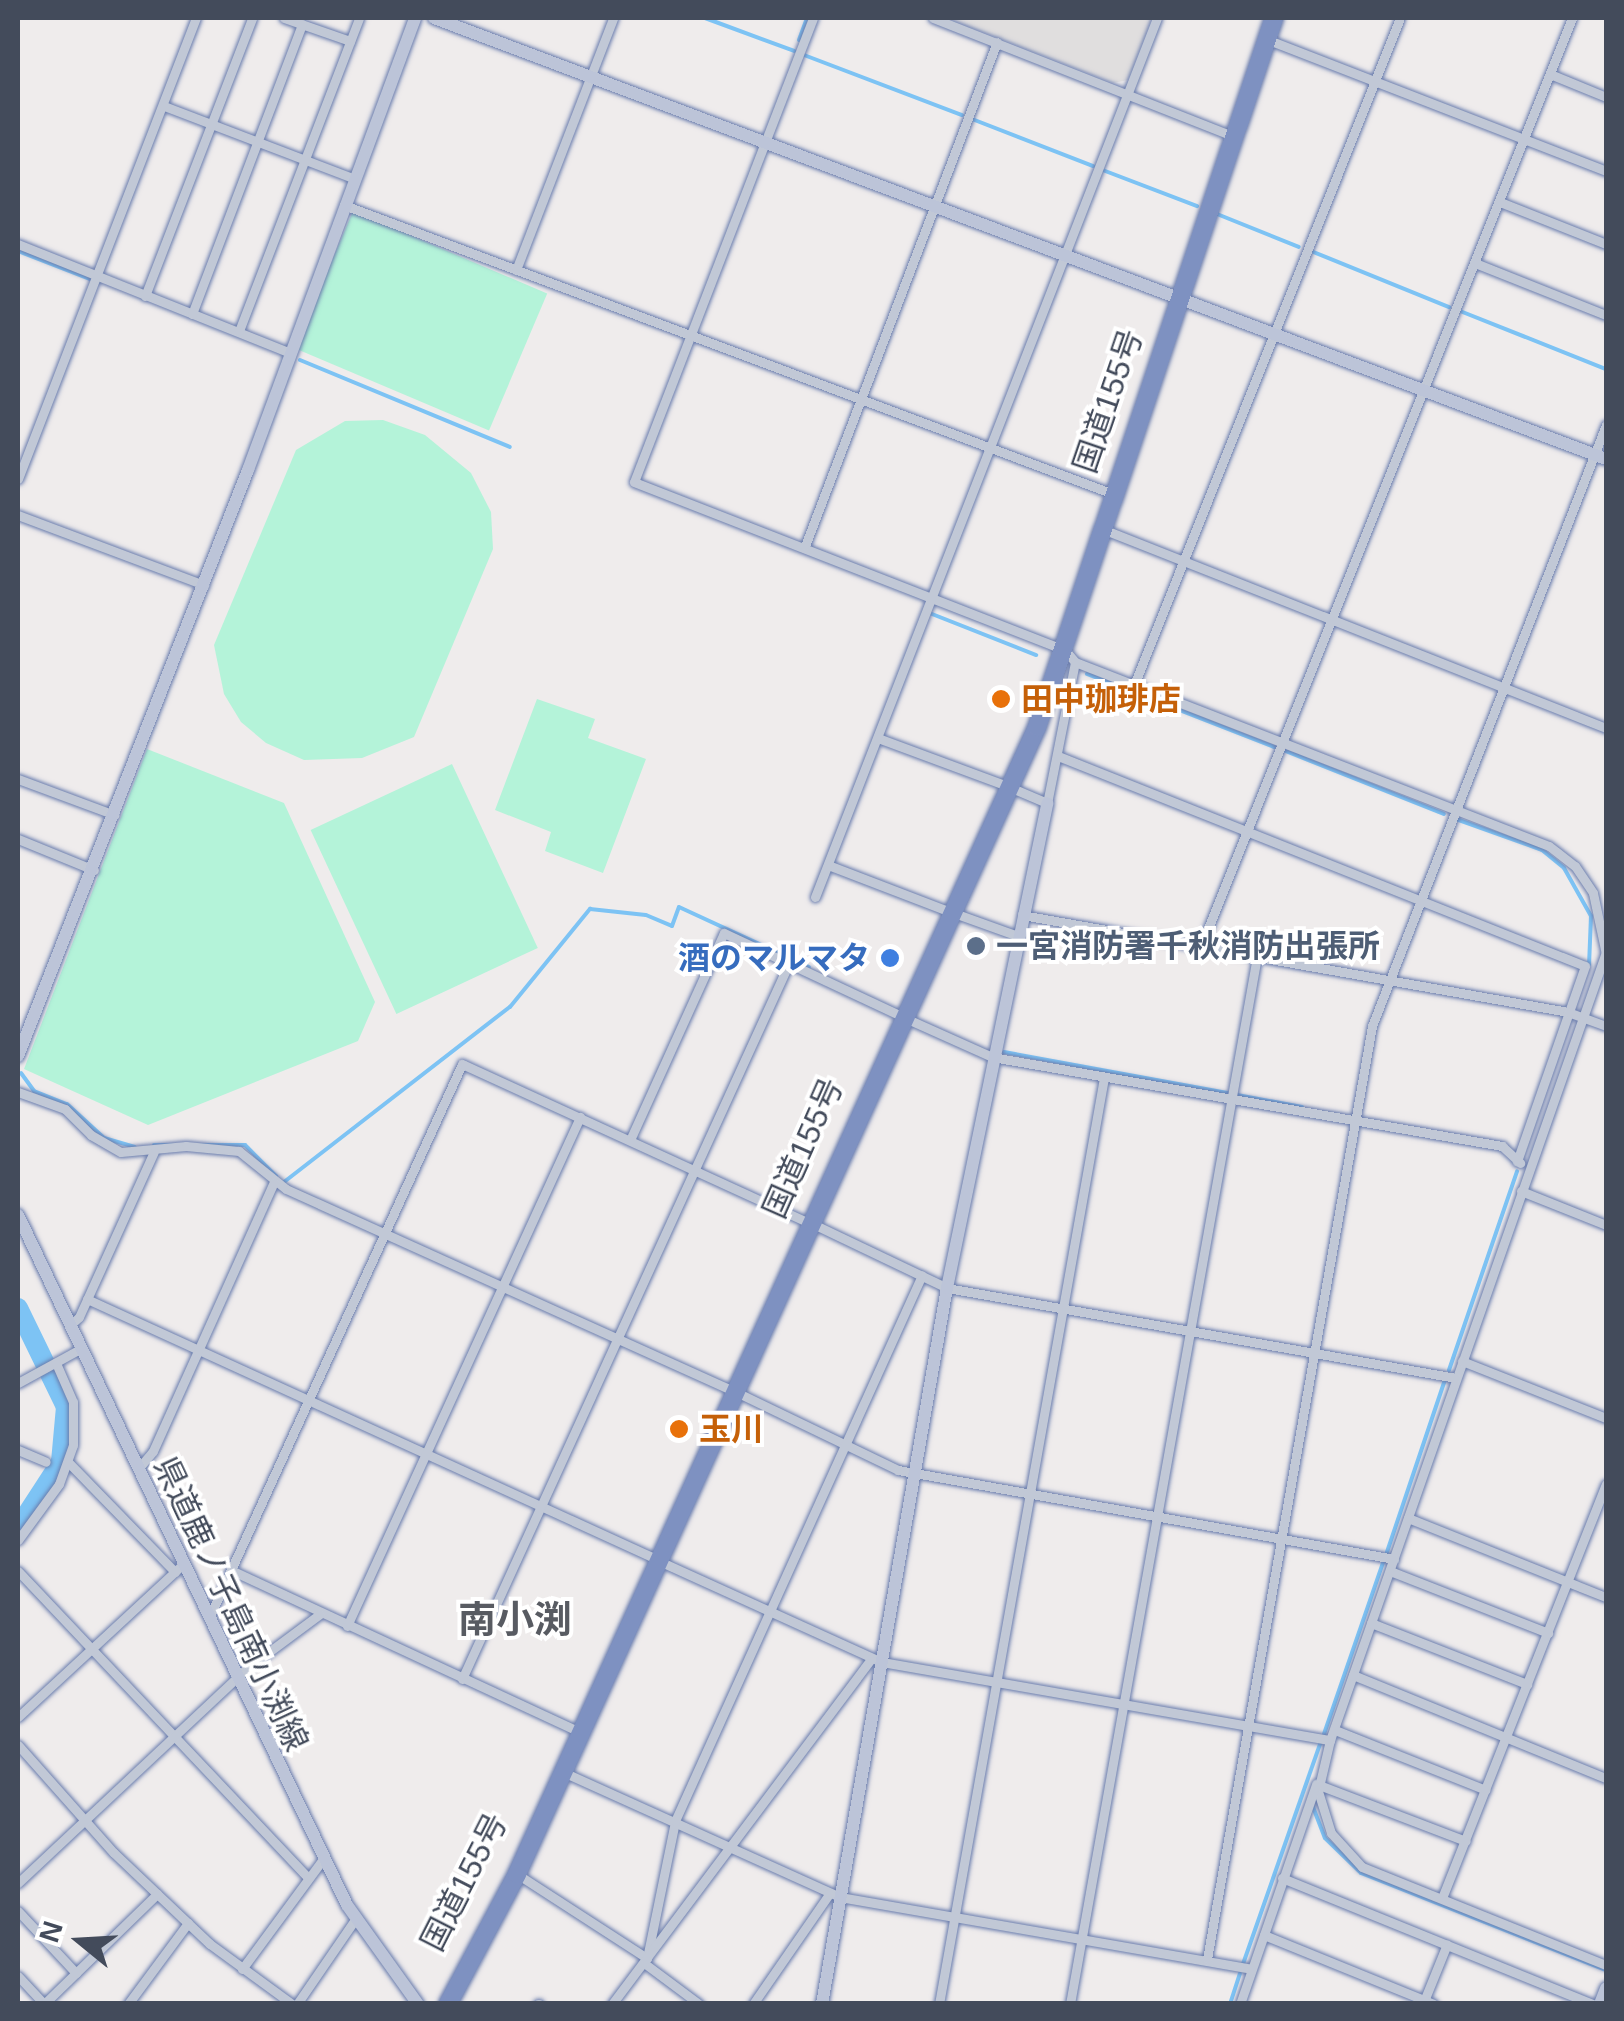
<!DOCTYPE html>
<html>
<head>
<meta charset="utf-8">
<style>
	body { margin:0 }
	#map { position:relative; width:1624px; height:2021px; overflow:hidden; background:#efecec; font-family:Helvetica,"Noto Sans JP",sans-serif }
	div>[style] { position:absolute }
	.education>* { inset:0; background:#e0dede }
	.green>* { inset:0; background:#b4f3d9; transform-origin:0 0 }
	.stream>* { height:4px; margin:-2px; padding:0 2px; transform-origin:2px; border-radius:2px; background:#7dc3f4 }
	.river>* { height:20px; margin:-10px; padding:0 10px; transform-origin:10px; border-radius:10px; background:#7dc3f4 }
	.roads { filter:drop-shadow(0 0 2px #697cad) drop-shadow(0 0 2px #697cad) }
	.street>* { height:9px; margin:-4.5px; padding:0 4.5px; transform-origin:4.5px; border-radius:4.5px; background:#c1c8d6 }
	.secondary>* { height:12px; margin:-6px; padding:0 6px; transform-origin:6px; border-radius:6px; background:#bcc4d8 }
	.highway>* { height:18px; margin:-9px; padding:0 9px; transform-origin:9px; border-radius:9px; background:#7e91c1 }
	.dots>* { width:28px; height:28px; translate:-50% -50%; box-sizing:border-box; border:5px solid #fff; border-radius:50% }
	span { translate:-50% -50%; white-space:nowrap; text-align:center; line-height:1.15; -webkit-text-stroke:8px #fff; paint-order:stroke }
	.street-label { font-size:32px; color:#434b5b }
	.food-label { font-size:32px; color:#c56008; font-weight:700 }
	.left { translate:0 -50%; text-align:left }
	.service-label { font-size:32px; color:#4e5e75; font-weight:700 }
	.shop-label { font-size:32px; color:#366cbe; font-weight:700 }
	.right { translate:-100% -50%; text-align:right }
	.quarter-label { font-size:38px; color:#585b62; font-weight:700 }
	.frame { position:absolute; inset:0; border:20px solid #434b5b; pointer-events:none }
	.north { position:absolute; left:30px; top:1891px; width:100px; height:100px; -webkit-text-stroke:8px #fff; paint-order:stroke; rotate:288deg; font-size:28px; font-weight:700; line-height:40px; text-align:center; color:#434b5b }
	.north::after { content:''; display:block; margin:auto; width:35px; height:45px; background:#434b5b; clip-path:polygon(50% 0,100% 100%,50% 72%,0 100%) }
</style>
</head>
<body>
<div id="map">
	<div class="education">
		<div style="clip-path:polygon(947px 18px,1152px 18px,1128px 80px,1113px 83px)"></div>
	</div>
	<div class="green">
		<div style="left:353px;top:211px;width:211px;height:149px;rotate:23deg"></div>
		<div style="clip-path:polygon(383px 420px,425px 435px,471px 473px,491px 512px,493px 549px,414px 737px,362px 758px,304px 760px,266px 743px,241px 722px,224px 694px,214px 645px,296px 450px,345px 421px)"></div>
		<div style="clip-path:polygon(537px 699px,595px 719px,588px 738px,646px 759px,603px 873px,545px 851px,551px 832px,495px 810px)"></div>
		<div style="clip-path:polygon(147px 749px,284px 803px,375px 1002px,358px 1041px,148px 1125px,24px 1069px)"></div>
		<div style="left:452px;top:764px;width:203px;height:156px;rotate:65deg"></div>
	</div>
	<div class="stream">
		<div style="left:705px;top:18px;width:95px;rotate:20.3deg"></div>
		<div style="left:799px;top:40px;width:23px;rotate:-70deg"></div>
		<div style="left:804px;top:55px;width:169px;rotate:20.8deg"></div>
		<div style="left:972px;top:119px;width:130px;rotate:21.2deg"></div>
		<div style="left:1100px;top:169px;width:104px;rotate:20.9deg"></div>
		<div style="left:1217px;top:214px;width:88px;rotate:21.9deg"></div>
		<div style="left:18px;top:251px;width:77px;rotate:21.3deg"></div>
		<div style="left:1311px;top:251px;width:149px;rotate:22.1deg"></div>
		<div style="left:1460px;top:311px;width:157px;rotate:21.7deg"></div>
		<div style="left:300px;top:360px;width:227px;rotate:22.5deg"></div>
		<div style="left:932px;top:614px;width:112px;rotate:21.5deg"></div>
		<div style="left:1087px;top:674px;width:201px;rotate:21.3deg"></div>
		<div style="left:1283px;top:750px;width:173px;rotate:21.7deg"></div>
		<div style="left:1456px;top:819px;width:91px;rotate:19.8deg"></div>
		<div style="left:1542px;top:850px;width:28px;rotate:39deg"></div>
		<div style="left:1564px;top:868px;width:55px;rotate:60.6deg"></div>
		<div style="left:1591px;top:916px;width:49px;rotate:92.3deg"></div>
		<div style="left:1004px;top:1052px;width:227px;rotate:10.4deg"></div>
		<div style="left:21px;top:1073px;width:22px;rotate:54deg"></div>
		<div style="left:34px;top:1091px;width:35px;rotate:22deg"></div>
		<div style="left:67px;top:1104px;width:50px;rotate:42.6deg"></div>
		<div style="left:104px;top:1138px;width:32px;rotate:16deg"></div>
		<div style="left:1237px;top:1095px;width:66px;rotate:10.5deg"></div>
		<div style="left:154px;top:1145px;width:91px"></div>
		<div style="left:245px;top:1145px;width:44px;rotate:45deg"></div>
		<div style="left:284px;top:1182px;width:286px;rotate:-37.8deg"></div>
		<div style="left:510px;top:1007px;width:127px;rotate:-50.8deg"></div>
		<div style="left:590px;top:909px;width:56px;rotate:6.1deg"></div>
		<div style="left:646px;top:915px;width:28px;rotate:23deg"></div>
		<div style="left:672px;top:926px;width:20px;rotate:-70deg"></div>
		<div style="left:679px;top:907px;width:143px;rotate:24.8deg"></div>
		<div style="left:1449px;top:1370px;width:210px;rotate:-71.1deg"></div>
		<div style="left:1387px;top:1552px;width:182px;rotate:-71.4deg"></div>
		<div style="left:1324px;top:1734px;width:181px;rotate:-71deg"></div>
		<div style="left:1313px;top:1807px;width:33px;rotate:69deg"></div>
		<div style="left:1325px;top:1838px;width:50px;rotate:44.2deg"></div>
		<div style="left:1361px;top:1873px;width:261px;rotate:21.6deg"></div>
		<div style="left:1243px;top:1964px;width:233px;rotate:-70.7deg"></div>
		<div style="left:1230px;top:2004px;width:32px;rotate:-72deg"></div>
	</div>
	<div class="river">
		<div style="left:18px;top:1308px;width:110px;rotate:64.1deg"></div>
		<div style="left:66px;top:1407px;width:55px;rotate:95.2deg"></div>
		<div style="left:61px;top:1462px;width:79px;rotate:123.1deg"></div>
	</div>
	<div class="roads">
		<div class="street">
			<div style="left:284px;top:18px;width:70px;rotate:19.2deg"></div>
			<div style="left:813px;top:18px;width:497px;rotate:111.1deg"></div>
			<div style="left:634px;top:482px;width:463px;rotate:21.3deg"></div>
			<div style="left:1065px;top:650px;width:16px;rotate:50deg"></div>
			<div style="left:1075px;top:662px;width:144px;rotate:101.2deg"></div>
			<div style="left:1047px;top:803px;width:39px;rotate:-157deg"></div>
			<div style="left:933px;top:18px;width:322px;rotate:21.5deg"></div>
			<div style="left:1266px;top:39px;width:365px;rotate:21.2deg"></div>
			<div style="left:1550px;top:74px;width:61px;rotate:22.3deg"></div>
			<div style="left:164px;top:106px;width:204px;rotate:20.9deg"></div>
			<div style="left:1500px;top:202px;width:114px;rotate:21.6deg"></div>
			<div style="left:344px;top:205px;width:816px;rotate:20.59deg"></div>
			<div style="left:18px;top:244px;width:291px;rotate:21.8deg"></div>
			<div style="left:1475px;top:263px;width:141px;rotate:21.7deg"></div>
			<div style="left:516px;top:270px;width:270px;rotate:-68.9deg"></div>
			<div style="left:145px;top:296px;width:298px;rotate:-68.9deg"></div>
			<div style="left:192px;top:314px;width:310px;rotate:-69.2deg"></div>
			<div style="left:239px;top:331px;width:335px;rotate:-69deg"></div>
			<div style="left:18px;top:479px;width:494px;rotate:-68.9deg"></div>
			<div style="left:18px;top:515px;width:199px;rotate:20.6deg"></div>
			<div style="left:1105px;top:530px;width:539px;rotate:21.56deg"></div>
			<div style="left:805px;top:546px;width:539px;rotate:-69.15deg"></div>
			<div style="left:1075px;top:662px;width:508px;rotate:21.22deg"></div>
			<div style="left:1549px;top:846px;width:33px;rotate:38deg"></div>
			<div style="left:1575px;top:866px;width:32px;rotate:56deg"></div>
			<div style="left:1593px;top:893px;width:62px;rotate:78deg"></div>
			<div style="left:1134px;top:685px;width:718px;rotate:-68.26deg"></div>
			<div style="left:878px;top:738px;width:132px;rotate:20.4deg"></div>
			<div style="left:1058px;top:756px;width:567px;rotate:21.73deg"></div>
			<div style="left:1585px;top:966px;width:207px;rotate:109.2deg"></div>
			<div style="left:18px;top:779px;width:103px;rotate:20.4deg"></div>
			<div style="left:18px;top:839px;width:82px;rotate:22.2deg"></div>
			<div style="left:828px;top:865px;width:125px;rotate:21deg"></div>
			<div style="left:815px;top:897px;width:943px;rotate:-68.74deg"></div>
			<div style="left:954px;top:913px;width:68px;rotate:19.8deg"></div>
			<div style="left:1022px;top:915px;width:555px;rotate:10.07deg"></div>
			<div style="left:1568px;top:1012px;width:40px;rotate:20.2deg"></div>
			<div style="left:1201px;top:946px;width:999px;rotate:-68.21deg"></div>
			<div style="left:1606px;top:952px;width:835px;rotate:109.3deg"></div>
			<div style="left:1330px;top:1740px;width:52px;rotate:103.2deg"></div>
			<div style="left:1318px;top:1791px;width:44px;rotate:72.8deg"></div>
			<div style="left:1331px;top:1833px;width:46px;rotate:47.6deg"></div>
			<div style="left:1362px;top:1867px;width:263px;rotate:21.9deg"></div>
			<div style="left:905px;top:1018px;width:95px;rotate:24.1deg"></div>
			<div style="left:992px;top:1057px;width:518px;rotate:9.9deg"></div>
			<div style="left:1502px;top:1146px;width:25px;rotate:43deg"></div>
			<div style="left:18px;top:1092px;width:50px;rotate:19.9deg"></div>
			<div style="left:65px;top:1109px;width:37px;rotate:45deg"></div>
			<div style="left:91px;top:1135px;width:34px;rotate:30deg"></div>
			<div style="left:121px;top:1152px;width:65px;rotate:-5.3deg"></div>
			<div style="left:186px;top:1146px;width:53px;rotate:5.4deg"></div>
			<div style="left:239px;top:1151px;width:60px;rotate:39deg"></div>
			<div style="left:286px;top:1189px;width:484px;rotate:24.3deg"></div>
			<div style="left:630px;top:1140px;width:227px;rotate:-65.6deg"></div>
			<div style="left:724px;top:933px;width:191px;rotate:25.1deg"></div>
			<div style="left:1521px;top:1191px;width:92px;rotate:21.8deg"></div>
			<div style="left:813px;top:1224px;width:148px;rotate:25.5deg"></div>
			<div style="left:947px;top:1288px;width:517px;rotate:10.03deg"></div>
			<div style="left:87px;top:1299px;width:619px;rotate:24.54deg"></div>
			<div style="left:69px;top:1326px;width:13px;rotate:-42deg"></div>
			<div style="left:79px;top:1317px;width:181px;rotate:-65.6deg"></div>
			<div style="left:1462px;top:1361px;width:155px;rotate:21.6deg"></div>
			<div style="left:18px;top:1383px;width:71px;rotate:-28.7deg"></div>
			<div style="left:736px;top:1392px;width:180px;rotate:25.7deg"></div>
			<div style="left:898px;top:1470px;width:504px;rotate:10.17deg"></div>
			<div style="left:18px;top:1450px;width:30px;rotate:23deg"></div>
			<div style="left:69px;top:1463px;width:152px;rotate:45.8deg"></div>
			<div style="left:138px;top:1469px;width:23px;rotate:-50deg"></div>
			<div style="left:153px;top:1451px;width:295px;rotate:-65.8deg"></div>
			<div style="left:1408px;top:1518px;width:213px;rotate:21.8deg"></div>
			<div style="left:18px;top:1540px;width:69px;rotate:-53.8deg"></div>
			<div style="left:59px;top:1484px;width:41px;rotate:-70.3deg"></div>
			<div style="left:73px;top:1445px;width:43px;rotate:-90deg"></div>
			<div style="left:73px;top:1402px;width:43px;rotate:-113.6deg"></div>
			<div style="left:659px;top:1561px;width:245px;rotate:24.4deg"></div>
			<div style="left:882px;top:1662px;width:455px;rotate:9.9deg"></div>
			<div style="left:18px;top:1571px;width:421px;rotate:46.6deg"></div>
			<div style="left:233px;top:1571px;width:374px;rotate:24.9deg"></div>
			<div style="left:1390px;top:1571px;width:170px;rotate:21.4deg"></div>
			<div style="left:209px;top:1618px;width:609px;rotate:-65.45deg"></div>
			<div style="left:462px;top:1064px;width:375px;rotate:24.6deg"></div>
			<div style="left:1371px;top:1623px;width:168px;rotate:21.4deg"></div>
			<div style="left:347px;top:1626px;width:560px;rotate:-65.4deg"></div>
			<div style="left:1353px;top:1675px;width:273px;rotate:22.2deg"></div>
			<div style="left:462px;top:1679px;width:787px;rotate:-65.45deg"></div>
			<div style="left:18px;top:1717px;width:224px;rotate:-42.8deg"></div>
			<div style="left:1335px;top:1730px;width:162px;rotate:21.7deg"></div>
			<div style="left:18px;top:1745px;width:144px;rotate:48.4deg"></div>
			<div style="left:114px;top:1853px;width:132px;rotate:43.5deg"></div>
			<div style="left:210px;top:1944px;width:102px;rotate:36.2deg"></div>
			<div style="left:563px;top:1772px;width:304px;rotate:24.3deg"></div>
			<div style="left:840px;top:1897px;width:417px;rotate:9.9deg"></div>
			<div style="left:1319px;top:1785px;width:157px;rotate:20.9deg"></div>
			<div style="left:517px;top:1874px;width:155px;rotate:32.9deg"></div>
			<div style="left:647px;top:1958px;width:140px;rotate:-78.4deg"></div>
			<div style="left:675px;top:1821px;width:599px;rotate:-65.66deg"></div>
			<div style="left:1282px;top:1878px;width:335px;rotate:22.1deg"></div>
			<div style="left:18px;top:1883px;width:313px;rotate:-43.2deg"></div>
			<div style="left:246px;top:1669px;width:92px;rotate:-36.6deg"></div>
			<div style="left:1442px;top:1898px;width:445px;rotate:-68.4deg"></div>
			<div style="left:18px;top:1911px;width:85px;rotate:46.9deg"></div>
			<div style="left:1264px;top:1935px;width:183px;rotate:22.1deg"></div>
			<div style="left:1207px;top:1959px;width:947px;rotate:-79.97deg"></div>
			<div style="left:1372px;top:1026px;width:645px;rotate:-68.73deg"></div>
			<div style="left:644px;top:1963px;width:69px;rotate:36.7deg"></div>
			<div style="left:242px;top:1969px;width:137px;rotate:-53.6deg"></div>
			<div style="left:18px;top:1976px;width:38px;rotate:47deg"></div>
			<div style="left:1424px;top:2001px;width:61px;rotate:-68deg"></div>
			<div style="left:44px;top:2004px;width:158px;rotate:-44.2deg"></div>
			<div style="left:128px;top:2004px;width:101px;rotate:-53.5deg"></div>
			<div style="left:297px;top:2004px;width:104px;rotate:-55.5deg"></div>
			<div style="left:538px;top:2004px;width:1px"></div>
			<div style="left:612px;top:2004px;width:431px;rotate:-53.1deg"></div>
			<div style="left:753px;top:2004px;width:135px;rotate:-55.3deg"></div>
			<div style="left:939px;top:2004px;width:941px;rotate:-79.9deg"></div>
			<div style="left:1070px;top:2004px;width:1065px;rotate:-79.88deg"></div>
			<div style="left:1240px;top:2004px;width:233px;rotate:-70.9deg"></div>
		</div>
		<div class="secondary">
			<div style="left:434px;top:18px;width:1252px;rotate:20.62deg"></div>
			<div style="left:18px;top:1056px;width:630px;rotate:-68.57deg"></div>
			<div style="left:248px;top:470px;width:482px;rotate:-69.7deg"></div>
			<div style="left:18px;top:1215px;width:764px;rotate:64.51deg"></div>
			<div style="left:347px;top:1905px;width:122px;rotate:54.4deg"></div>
			<div style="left:822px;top:2004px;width:727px;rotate:-80.1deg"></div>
			<div style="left:947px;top:1288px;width:495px;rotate:-78.3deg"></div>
			<div style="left:1600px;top:2004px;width:17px;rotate:-69deg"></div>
		</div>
		<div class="highway">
			<div style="left:448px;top:2004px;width:147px;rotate:-62deg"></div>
			<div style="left:517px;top:1874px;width:1259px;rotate:-65.61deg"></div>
			<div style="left:1037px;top:727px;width:748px;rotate:-71.52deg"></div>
		</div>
	</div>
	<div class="dots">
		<div style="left:1001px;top:699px;background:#e8710a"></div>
		<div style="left:976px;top:946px;background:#5c6f8a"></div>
		<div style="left:890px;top:958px;background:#3f7fe0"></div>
		<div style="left:679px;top:1429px;background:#e8710a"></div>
	</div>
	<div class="street-label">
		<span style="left:1108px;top:401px;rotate:-71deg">国道155号</span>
		<span style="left:803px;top:1148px;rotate:-66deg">国道155号</span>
		<span style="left:231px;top:1604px;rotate:65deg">県道鹿ノ子島南小渕線</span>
		<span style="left:464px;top:1882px;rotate:-63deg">国道155号</span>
	</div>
	<div class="food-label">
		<span class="left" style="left:1021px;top:699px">田中珈琲店</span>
		<span class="left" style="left:699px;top:1429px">玉川</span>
	</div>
	<div class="service-label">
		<span class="left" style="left:996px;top:946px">一宮消防署千秋消防出張所</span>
	</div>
	<div class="shop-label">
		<span class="right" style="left:870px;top:958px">酒のマルマタ</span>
	</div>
	<div class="quarter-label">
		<span style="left:515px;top:1621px">南小渕</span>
	</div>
	<div class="frame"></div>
	<div class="north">N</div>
</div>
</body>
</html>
